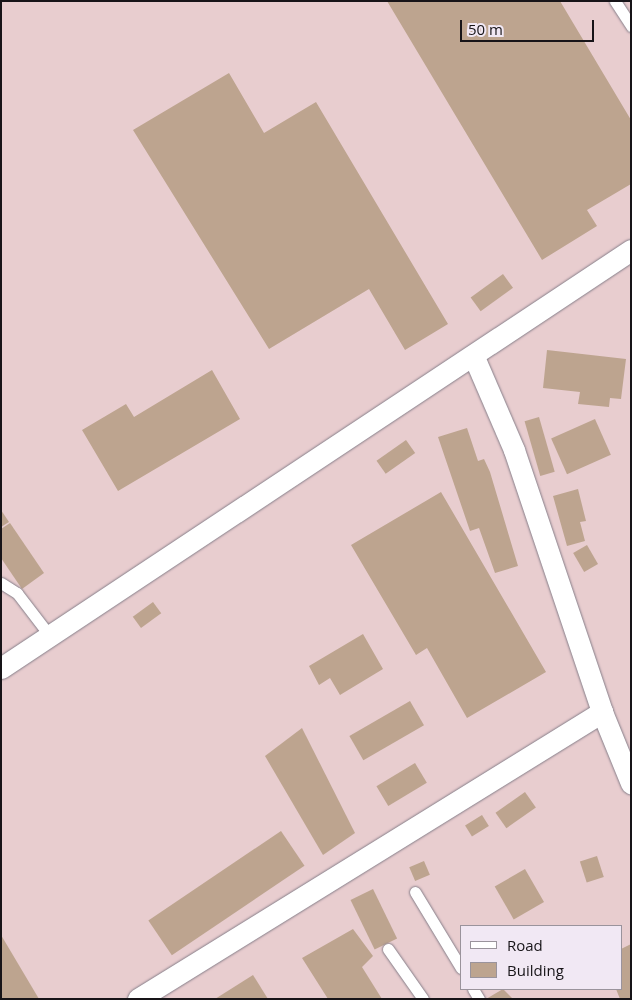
<!DOCTYPE html>
<html>
<head>
<meta charset="utf-8">
<style>
	body { margin:0 }
	#map { position:relative; width:632px; height:1000px; overflow:hidden; background:#e3dbe7; font-family:"Open Sans",sans-serif }
	div>[style] { position:absolute }
	.industrial>* { inset:0; background:#e8cdcf }
	.building>* { inset:0; background:#bda48f; transform-origin:0 0 }
	.roads { filter:drop-shadow(0 0 1px #867e89) drop-shadow(0 0 1px #867e89) }
	.service>* { height:11px; margin:-5.5px; padding:0 5.5px; transform-origin:5.5px; border-radius:5.5px; background:#fff }
	.minor>* { height:21px; margin:-10.5px; padding:0 10.5px; transform-origin:10.5px; border-radius:10.5px; background:#fff }
	span { translate:-50% -50%; white-space:nowrap; text-align:center; line-height:1.15; -webkit-text-stroke:4px #f1e8f4; paint-order:stroke }
	.frame { position:absolute; inset:0; border:2px solid #171418; pointer-events:none }
	.legend { position:absolute; left:460px; top:925px; width:162px; height:65px; box-sizing:border-box; background:#f1e8f4; border:1px solid #9a939c; margin:0; padding:6px 9px; list-style:none; font-size:15px; color:#171418 }
	.legend li { display:flex; align-items:center; gap:10px; height:25px }
	.legend b { width:25px; border:1px solid #9a939c }
	.scale { position:absolute; left:460px; top:20px; width:134px; height:22px; box-sizing:border-box; border:2px solid #171418; border-top:0; padding-left:6px; font-size:15px; line-height:18px; white-space:nowrap; color:#171418; -webkit-text-stroke:4px #f1e8f4; paint-order:stroke }
</style>
</head>
<body>
<div id="map">
	<div class="industrial">
		<div style="clip-path:polygon(evenodd,1px 1px,631px 1px,631px 999px,1px 999px,1px 1px,461px 926px,621px 926px,621px 989px,461px 989px,461px 926px)"></div>
	</div>
	<div class="building">
		<div style="clip-path:polygon(387px 1px,560px 1px,631px 120px,631px 184px,587px 210px,597px 226px,542px 260px)"></div>
		<div style="clip-path:polygon(229px 73px,264px 133px,316px 102px,448px 324px,405px 350px,369px 289px,269px 349px,133px 130px)"></div>
		<div style="left:503px;top:274px;width:17px;height:40px;rotate:54deg"></div>
		<div style="clip-path:polygon(547px 350px,626px 359px,621px 399px,610px 398px,609px 407px,578px 404px,580px 392px,543px 388px)"></div>
		<div style="clip-path:polygon(212px 370px,240px 419px,118px 491px,82px 430px,126px 404px,134px 417px)"></div>
		<div style="left:539px;top:417px;width:57px;height:15px;rotate:74deg"></div>
		<div style="left:595px;top:419px;width:39px;height:48px;rotate:66deg"></div>
		<div style="clip-path:polygon(467px 428px,478px 461px,484px 459px,490px 472px,518px 566px,495px 573px,479px 528px,470px 531px,438px 437px)"></div>
		<div style="left:406px;top:440px;width:16px;height:36px;rotate:55deg"></div>
		<div style="clip-path:polygon(578px 489px,586px 521px,580px 522px,585px 541px,567px 546px,553px 496px)"></div>
		<div style="clip-path:polygon(441px 492px,546px 672px,467px 718px,427px 648px,416px 655px,351px 545px)"></div>
		<div style="clip-path:polygon(1px 510px,9px 522px,1px 527px)"></div>
		<div style="clip-path:polygon(10px 523px,44px 573px,22px 589px,1px 558px,1px 529px)"></div>
		<div style="left:587px;top:545px;width:22px;height:16px;rotate:60deg"></div>
		<div style="left:153px;top:602px;width:14px;height:25px;rotate:54deg"></div>
		<div style="clip-path:polygon(363px 634px,383px 669px,340px 695px,330px 678px,319px 685px,309px 666px)"></div>
		<div style="left:410px;top:701px;width:28px;height:70px;rotate:60deg"></div>
		<div style="clip-path:polygon(302px 728px,355px 833px,323px 855px,265px 756px)"></div>
		<div style="left:415px;top:763px;width:23px;height:45px;rotate:59deg"></div>
		<div style="left:525px;top:792px;width:19px;height:36px;rotate:55deg"></div>
		<div style="left:482px;top:815px;width:13px;height:20px;rotate:58deg"></div>
		<div style="left:281px;top:831px;width:42px;height:160px;rotate:56deg"></div>
		<div style="left:597px;top:856px;width:22px;height:18px;rotate:72deg"></div>
		<div style="left:424px;top:861px;width:15px;height:16px;rotate:67deg"></div>
		<div style="left:525px;top:869px;width:38px;height:35px;rotate:60deg"></div>
		<div style="left:373px;top:889px;width:55px;height:25px;rotate:64deg"></div>
		<div style="clip-path:polygon(353px 929px,373px 956px,362px 967px,382px 999px,328px 999px,302px 958px)"></div>
		<div style="clip-path:polygon(1px 935px,39px 999px,1px 999px)"></div>
		<div style="clip-path:polygon(631px 944px,631px 999px,620px 999px,616px 989px,621px 989px,621px 949px)"></div>
		<div style="clip-path:polygon(253px 975px,268px 999px,215px 999px)"></div>
		<div style="clip-path:polygon(503px 989px,513px 999px,486px 999px)"></div>
	</div>
	<div class="roads">
		<div class="service">
			<div style="left:615px;top:1px;width:30px;rotate:57deg"></div>
			<div style="left:1px;top:583px;width:19px;rotate:32deg"></div>
			<div style="left:17px;top:593px;width:54px;rotate:52.5deg"></div>
			<div style="left:415px;top:892px;width:89px;rotate:58.8deg"></div>
			<div style="left:388px;top:949px;width:61px;rotate:55deg"></div>
			<div style="left:473px;top:989px;width:12px;rotate:59deg"></div>
		</div>
		<div class="minor">
			<div style="left:474px;top:357px;width:101px;rotate:66.7deg"></div>
			<div style="left:514px;top:450px;width:276px;rotate:71.4deg"></div>
			<div style="left:602px;top:712px;width:77px;rotate:67.8deg"></div>
			<div style="left:1px;top:668px;width:756px;rotate:-33.56deg"></div>
			<div style="left:138px;top:999px;width:546px;rotate:-31.74deg"></div>
		</div>
	</div>
	<div class="frame"></div>
	<ul class="legend">
	<li><b style="height:6px;background:#fff"></b>Road</li>
	<li><b style="height:14px;background:#bda48f"></b>Building</li>
	</ul>
	<div class="scale">50 m</div>
</div>
</body>
</html>
